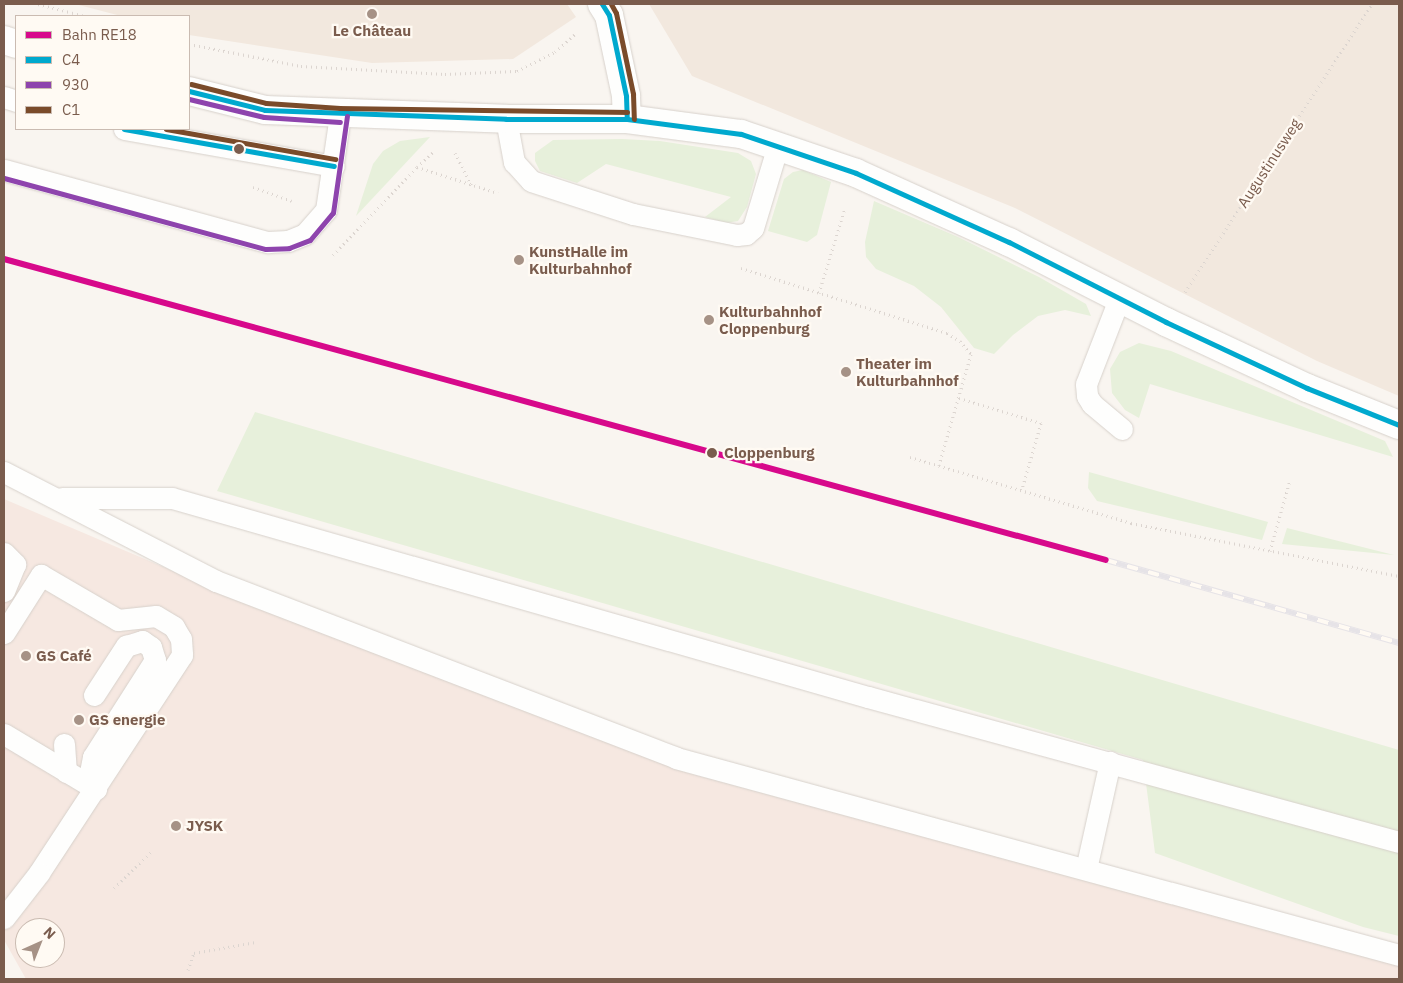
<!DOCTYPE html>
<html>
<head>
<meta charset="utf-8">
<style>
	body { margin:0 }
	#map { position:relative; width:1403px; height:983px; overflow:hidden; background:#f9f5f0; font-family:"IBM Plex Sans",sans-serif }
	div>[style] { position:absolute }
	.residential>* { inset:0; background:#f2e8de }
	.commercial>* { inset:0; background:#f6e8e1 }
	.green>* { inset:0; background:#e7f0db }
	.path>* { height:3px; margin-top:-1.5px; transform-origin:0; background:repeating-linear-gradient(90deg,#dcd5d0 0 1px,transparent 0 5px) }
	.roads { filter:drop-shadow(0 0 1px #d7d1cb) drop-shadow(0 0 1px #d7d1cb) }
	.lane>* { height:21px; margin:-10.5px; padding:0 10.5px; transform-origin:10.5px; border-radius:10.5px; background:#fefefd }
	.street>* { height:28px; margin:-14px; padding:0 14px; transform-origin:14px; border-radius:14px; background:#fefefd }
	.rail>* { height:5.5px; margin-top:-2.75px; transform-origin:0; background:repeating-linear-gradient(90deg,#fffaf3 0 11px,#e6e3e7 0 22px); box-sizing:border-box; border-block:1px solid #e6e3e7 }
	.bus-1>* { height:5px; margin:-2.5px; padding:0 2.5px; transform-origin:2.5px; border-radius:2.5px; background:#00a9ce }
	.bus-2>* { height:5px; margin:-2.5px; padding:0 2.5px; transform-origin:2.5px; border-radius:2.5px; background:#8e44ad }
	.bus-3>* { height:5px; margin:-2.5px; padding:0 2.5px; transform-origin:2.5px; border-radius:2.5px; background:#7a4b2a }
	.rail-1>* { height:6px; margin:-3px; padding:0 3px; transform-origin:3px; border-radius:3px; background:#d7098b }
	.dots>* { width:14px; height:14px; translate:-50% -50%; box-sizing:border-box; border:2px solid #fffaf3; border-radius:50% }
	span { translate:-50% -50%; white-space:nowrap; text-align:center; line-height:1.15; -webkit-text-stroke:4.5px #fffaf3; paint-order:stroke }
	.poi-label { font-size:15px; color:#7a5c4d; font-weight:700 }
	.left { translate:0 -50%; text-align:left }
	.street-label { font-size:15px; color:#7a5c4d }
	.stop-label { font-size:15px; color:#7a5c4d; font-weight:700 }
	.frame { position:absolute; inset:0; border:5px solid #7a5c4d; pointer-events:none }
	.legend { position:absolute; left:15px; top:15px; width:175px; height:115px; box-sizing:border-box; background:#fffaf3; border:1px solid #cabbb1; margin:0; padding:6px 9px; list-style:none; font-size:15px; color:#7a5c4d }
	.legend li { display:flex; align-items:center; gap:10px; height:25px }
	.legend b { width:25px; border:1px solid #cabbb1 }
	.north { position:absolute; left:15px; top:918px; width:50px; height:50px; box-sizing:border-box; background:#fffaf3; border:1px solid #cabbb1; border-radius:50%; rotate:44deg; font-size:14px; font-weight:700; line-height:20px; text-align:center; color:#7a5c4d }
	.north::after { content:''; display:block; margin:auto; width:18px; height:22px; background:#a69286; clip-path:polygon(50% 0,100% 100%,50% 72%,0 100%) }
</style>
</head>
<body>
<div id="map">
	<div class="residential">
		<div style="clip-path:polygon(75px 4px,567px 4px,576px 17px,513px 59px,372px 63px,189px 35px,189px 16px,121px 16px)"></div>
		<div style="clip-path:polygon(649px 4px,1399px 4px,1399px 396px,1317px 361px,1015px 208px,692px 76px)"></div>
	</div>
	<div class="commercial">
		<div style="clip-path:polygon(evenodd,4px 499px,201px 583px,688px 773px,1399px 964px,1399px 979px,26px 979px,4px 940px,4px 499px,25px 928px,55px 928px,55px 958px,25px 958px,25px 928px)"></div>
	</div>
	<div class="green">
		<div style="clip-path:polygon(430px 137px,356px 216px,373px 164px,383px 151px,400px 141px)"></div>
		<div style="clip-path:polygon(622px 139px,660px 141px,738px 153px,751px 161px,756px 174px,747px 207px,738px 221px,726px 223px,705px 217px,731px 197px,606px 164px,577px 183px,540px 171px,535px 161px,535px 153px,553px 140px)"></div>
		<div style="clip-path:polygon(803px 170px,831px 182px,817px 235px,807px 242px,768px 231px,784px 179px,793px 172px)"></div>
		<div style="clip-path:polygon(874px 201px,958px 237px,1039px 277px,1086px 304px,1091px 316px,1065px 310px,1038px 316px,1013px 335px,994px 354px,974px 348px,941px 307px,914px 286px,876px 269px,866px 257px,865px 242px)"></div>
		<div style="clip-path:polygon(1139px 343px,1171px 351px,1385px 441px,1393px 457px,1150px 384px,1139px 418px,1125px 410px,1112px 393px,1110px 369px,1120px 352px)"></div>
		<div style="clip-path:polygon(255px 412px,1399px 750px,1399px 936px,1363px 927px,1155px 853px,1143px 760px,217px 491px)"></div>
		<div style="clip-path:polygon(1089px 472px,1268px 522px,1262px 540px,1097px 501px,1088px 488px)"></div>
		<div style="clip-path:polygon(1287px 528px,1394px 555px,1282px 544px)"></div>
	</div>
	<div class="path">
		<div style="left:38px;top:4px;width:49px;rotate:14.3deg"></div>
		<div style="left:189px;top:44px;width:114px;rotate:11.1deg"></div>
		<div style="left:301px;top:66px;width:144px;rotate:3.2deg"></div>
		<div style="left:445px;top:74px;width:72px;rotate:-2.4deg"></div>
		<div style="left:517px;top:71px;width:42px;rotate:-26.6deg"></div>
		<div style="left:555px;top:52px;width:28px;rotate:-42deg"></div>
		<div style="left:455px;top:153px;width:36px;rotate:63deg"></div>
		<div style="left:417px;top:167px;width:22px;rotate:-43deg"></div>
		<div style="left:253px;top:187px;width:41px;rotate:19.7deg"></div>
		<div style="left:333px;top:255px;width:122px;rotate:-46.3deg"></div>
		<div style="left:417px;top:167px;width:85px;rotate:17.8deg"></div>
		<div style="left:741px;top:268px;width:216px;rotate:17.5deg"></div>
		<div style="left:947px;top:333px;width:15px;rotate:32deg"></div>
		<div style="left:960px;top:341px;width:17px;rotate:50deg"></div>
		<div style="left:971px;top:354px;width:116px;rotate:106.1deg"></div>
		<div style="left:1185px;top:292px;width:343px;rotate:-57deg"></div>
		<div style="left:819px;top:293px;width:89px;rotate:-73deg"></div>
		<div style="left:959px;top:398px;width:86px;rotate:17deg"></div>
		<div style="left:1041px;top:423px;width:69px;rotate:106.1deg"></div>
		<div style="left:910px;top:457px;width:231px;rotate:16.6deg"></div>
		<div style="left:1131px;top:523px;width:273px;rotate:11.2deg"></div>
		<div style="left:1270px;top:551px;width:74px;rotate:-74.3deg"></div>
		<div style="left:114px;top:888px;width:52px;rotate:-44.2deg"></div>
		<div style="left:188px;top:970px;width:18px;rotate:-71deg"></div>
		<div style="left:194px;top:953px;width:63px;rotate:-10.1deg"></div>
	</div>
	<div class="roads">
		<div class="lane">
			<div style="left:4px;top:97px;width:13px;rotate:18deg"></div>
			<div style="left:506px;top:119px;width:44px;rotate:79.5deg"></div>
			<div style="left:514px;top:162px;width:25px;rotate:48deg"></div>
			<div style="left:531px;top:181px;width:107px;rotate:17.9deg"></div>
			<div style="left:633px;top:214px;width:106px;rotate:11.4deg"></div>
			<div style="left:737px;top:235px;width:9px;rotate:-6deg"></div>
			<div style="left:746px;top:234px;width:9px;rotate:-41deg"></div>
			<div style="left:753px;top:228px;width:87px;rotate:-73.2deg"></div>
			<div style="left:124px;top:129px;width:213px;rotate:10deg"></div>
			<div style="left:4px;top:170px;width:274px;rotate:15.3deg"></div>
			<div style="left:268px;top:242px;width:20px;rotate:-3deg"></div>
			<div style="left:288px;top:241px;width:18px;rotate:-22deg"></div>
			<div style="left:305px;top:234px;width:32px;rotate:-49deg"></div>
			<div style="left:326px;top:210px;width:96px;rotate:-81.6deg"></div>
			<div style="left:1119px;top:299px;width:91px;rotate:111.2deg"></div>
			<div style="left:1086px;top:384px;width:12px;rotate:85deg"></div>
			<div style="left:1087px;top:396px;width:9px;rotate:58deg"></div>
			<div style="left:1092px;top:404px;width:39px;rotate:40deg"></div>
			<div style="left:4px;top:472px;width:238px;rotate:27.2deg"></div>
			<div style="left:216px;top:581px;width:493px;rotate:21deg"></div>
			<div style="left:676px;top:758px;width:749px;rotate:15.24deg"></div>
			<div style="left:62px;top:498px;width:110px"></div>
			<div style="left:172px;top:498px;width:724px;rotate:15.96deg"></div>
			<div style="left:868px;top:697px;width:550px;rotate:15.27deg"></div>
			<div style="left:4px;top:553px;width:16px;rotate:45deg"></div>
			<div style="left:15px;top:564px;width:29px;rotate:112deg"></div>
			<div style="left:4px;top:633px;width:69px;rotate:-57.5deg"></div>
			<div style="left:41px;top:575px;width:89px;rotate:30.3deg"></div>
			<div style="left:118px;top:620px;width:38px;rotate:-6deg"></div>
			<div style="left:156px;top:616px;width:21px;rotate:31deg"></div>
			<div style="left:174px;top:627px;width:14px;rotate:60deg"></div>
			<div style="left:181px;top:639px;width:16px;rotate:86deg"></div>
			<div style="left:182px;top:655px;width:261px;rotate:123.3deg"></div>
			<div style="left:39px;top:873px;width:57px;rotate:127.9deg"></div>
			<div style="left:94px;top:695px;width:59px;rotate:-56.9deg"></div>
			<div style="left:126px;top:646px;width:17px;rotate:-17deg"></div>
			<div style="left:142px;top:641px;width:11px;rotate:34deg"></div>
			<div style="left:151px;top:647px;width:14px;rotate:73deg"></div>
			<div style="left:155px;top:660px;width:115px;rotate:122.6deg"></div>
			<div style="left:93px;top:757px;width:16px;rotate:101deg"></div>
			<div style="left:90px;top:773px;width:17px;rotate:69deg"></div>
			<div style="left:4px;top:734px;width:107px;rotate:30.9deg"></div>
			<div style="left:64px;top:744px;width:28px;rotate:86deg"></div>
			<div style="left:1086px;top:869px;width:110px;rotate:-77.4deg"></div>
		</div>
		<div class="street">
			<div style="left:602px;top:4px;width:13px;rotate:58deg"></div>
			<div style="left:609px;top:15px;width:83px;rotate:78.1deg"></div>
			<div style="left:626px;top:96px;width:23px;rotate:88deg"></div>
			<div style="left:4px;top:40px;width:13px;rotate:18deg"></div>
			<div style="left:189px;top:91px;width:78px;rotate:14deg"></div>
			<div style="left:265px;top:110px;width:241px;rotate:2.1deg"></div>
			<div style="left:506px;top:119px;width:121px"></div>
			<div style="left:627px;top:119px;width:115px;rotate:7.5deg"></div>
			<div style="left:741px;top:134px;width:121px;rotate:18.7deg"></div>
			<div style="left:856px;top:173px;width:168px;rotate:24.3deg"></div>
			<div style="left:1009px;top:242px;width:176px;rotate:27deg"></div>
			<div style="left:1166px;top:322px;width:156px;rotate:25.1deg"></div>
			<div style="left:1307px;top:388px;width:99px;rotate:21.9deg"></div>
		</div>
	</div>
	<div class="rail">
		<div style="left:1106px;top:560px;width:305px;rotate:15.8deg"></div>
	</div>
	<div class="bus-1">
		<div style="left:602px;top:4px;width:13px;rotate:58deg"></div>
		<div style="left:609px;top:15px;width:83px;rotate:78.1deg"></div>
		<div style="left:626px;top:96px;width:23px;rotate:88deg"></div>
		<div style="left:189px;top:91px;width:78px;rotate:14deg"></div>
		<div style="left:265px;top:110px;width:241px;rotate:2.1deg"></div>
		<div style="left:506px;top:119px;width:121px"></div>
		<div style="left:627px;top:119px;width:115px;rotate:7.5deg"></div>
		<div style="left:741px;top:134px;width:121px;rotate:18.7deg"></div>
		<div style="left:856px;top:173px;width:168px;rotate:24.3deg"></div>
		<div style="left:1009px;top:242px;width:176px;rotate:27deg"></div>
		<div style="left:1166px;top:322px;width:156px;rotate:25.1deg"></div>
		<div style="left:1307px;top:388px;width:99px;rotate:21.9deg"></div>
		<div style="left:124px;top:129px;width:213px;rotate:10deg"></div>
	</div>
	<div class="bus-2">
		<div style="left:189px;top:99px;width:77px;rotate:13.5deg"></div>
		<div style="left:264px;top:117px;width:76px;rotate:3.8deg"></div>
		<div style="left:4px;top:178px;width:271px;rotate:15.2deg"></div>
		<div style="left:266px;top:249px;width:23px;rotate:-2deg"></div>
		<div style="left:289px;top:248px;width:22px;rotate:-21deg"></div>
		<div style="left:310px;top:240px;width:35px;rotate:-50deg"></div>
		<div style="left:333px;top:213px;width:98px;rotate:-81.8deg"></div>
	</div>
	<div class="bus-3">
		<div style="left:611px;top:4px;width:10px;rotate:61deg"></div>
		<div style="left:616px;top:13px;width:83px;rotate:78.1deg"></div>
		<div style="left:633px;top:94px;width:25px;rotate:88deg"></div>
		<div style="left:191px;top:84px;width:77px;rotate:14.2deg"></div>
		<div style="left:266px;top:103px;width:74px;rotate:3.9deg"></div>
		<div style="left:340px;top:108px;width:287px;rotate:0.8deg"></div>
		<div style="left:166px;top:129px;width:172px;rotate:10.1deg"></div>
	</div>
	<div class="rail-1">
		<div style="left:4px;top:259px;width:1142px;rotate:15.28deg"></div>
	</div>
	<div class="dots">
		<div style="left:372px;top:14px;background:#a69286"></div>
		<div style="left:239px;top:149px;background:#7a5c4d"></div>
		<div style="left:519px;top:260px;background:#a69286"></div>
		<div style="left:709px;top:320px;background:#a69286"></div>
		<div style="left:846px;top:372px;background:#a69286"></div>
		<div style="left:712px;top:453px;background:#7a5c4d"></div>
		<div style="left:26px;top:656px;background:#a69286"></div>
		<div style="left:79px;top:720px;background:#a69286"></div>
		<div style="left:176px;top:826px;background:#a69286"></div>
	</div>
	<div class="poi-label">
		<span style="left:372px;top:31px">Le Château</span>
		<span class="left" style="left:529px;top:260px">KunstHalle im<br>Kulturbahnhof</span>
		<span class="left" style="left:719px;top:320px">Kulturbahnhof<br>Cloppenburg</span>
		<span class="left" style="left:856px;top:372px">Theater im<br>Kulturbahnhof</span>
		<span class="left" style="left:36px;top:656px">GS Café</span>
		<span class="left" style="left:89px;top:720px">GS energie</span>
		<span class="left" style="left:186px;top:826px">JYSK</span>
	</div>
	<div class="street-label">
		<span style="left:1269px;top:163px;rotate:-57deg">Augustinusweg</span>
	</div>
	<div class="stop-label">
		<span class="left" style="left:724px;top:453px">Cloppenburg</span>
	</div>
	<div class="frame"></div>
	<ul class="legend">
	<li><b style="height:6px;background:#d7098b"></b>Bahn RE18</li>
	<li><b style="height:6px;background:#00a9ce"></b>C4</li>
	<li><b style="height:6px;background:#8e44ad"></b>930</li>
	<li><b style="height:6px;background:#7a4b2a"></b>C1</li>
	</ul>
	<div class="north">N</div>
</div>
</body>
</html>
